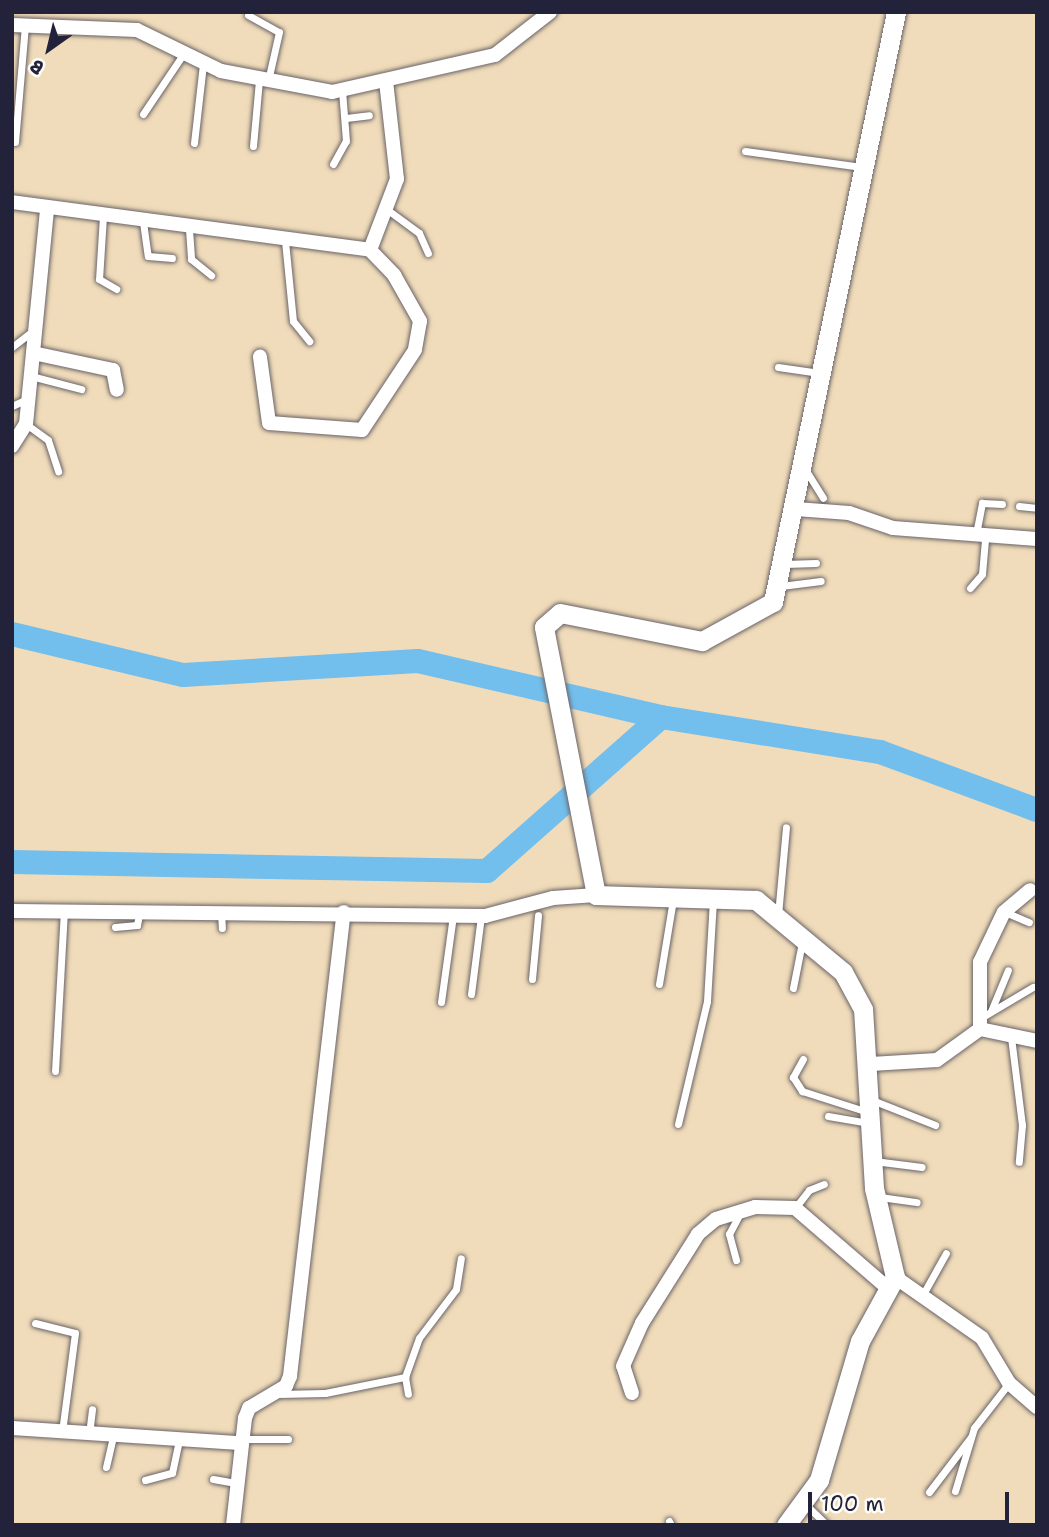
<!DOCTYPE html>
<html>
<head>
<meta charset="utf-8">
<style>
	body { margin:0 }
	#map { position:relative; width:1049px; height:1537px; overflow:hidden; background:#f0dcba; font-family:"Shantell Sans",sans-serif }
	div>[style] { position:absolute }
	.river>* { height:24px; margin:-12px; padding:0 12px; transform-origin:12px; border-radius:12px; background:#72beec }
	.roads { filter:drop-shadow(0 0 2px #6a6367) drop-shadow(0 0 2px #6a6367) }
	.lane>* { height:7px; margin:-3.5px; padding:0 3.5px; transform-origin:3.5px; border-radius:3.5px; background:#fff }
	.street>* { height:14px; margin:-7px; padding:0 7px; transform-origin:7px; border-radius:7px; background:#fff }
	.secondary>* { height:19px; margin:-9.5px; padding:0 9.5px; transform-origin:9.5px; border-radius:9.5px; background:#fff }
	span { translate:-50% -50%; white-space:nowrap; text-align:center; line-height:1.15; -webkit-text-stroke:6px #fdfcf7; paint-order:stroke }
	.frame { position:absolute; inset:0; border:14px solid #22223b; pointer-events:none }
	.north { position:absolute; left:14px; top:14px; width:70px; height:70px; -webkit-text-stroke:5px #fdfcf7; paint-order:stroke; rotate:214deg; font-size:19px; font-weight:700; line-height:28px; text-align:center; color:#22223b }
	.north::after { content:''; display:block; margin:auto; width:24px; height:32px; background:#22223b; clip-path:polygon(50% 0,100% 100%,50% 72%,0 100%) }
	.scale { position:absolute; left:808px; top:1492px; width:201px; height:32px; box-sizing:border-box; border:4px solid #22223b; border-top:0; padding-left:9px; font-size:21px; line-height:24px; white-space:nowrap; color:#22223b; -webkit-text-stroke:5px #fdfcf7; paint-order:stroke }
</style>
</head>
<body>
<div id="map">
	<div class="river">
		<div style="left:12px;top:634px;width:176px;rotate:13.5deg"></div>
		<div style="left:183px;top:675px;width:235px;rotate:-3.4deg"></div>
		<div style="left:418px;top:661px;width:249px;rotate:13deg"></div>
		<div style="left:12px;top:862px;width:475px;rotate:1.1deg"></div>
		<div style="left:487px;top:871px;width:232px;rotate:-41.5deg"></div>
		<div style="left:661px;top:717px;width:222px;rotate:9.1deg"></div>
		<div style="left:880px;top:752px;width:167px;rotate:20.3deg"></div>
	</div>
	<div class="roads">
		<div class="lane">
			<div style="left:248px;top:15px;width:35px;rotate:29deg"></div>
			<div style="left:279px;top:32px;width:50px;rotate:102.7deg"></div>
			<div style="left:143px;top:114px;width:73px;rotate:-56.1deg"></div>
			<div style="left:346px;top:118px;width:23px;rotate:-7deg"></div>
			<div style="left:15px;top:142px;width:116px;rotate:-85.1deg"></div>
			<div style="left:194px;top:143px;width:80px;rotate:-83.5deg"></div>
			<div style="left:253px;top:146px;width:66px;rotate:-84.8deg"></div>
			<div style="left:745px;top:151px;width:118px;rotate:7.8deg"></div>
			<div style="left:333px;top:164px;width:26px;rotate:-61deg"></div>
			<div style="left:346px;top:141px;width:51px;rotate:-94.5deg"></div>
			<div style="left:385px;top:208px;width:42px;rotate:36.3deg"></div>
			<div style="left:419px;top:233px;width:22px;rotate:66deg"></div>
			<div style="left:103px;top:216px;width:63px;rotate:93.6deg"></div>
			<div style="left:99px;top:279px;width:20px;rotate:30deg"></div>
			<div style="left:143px;top:222px;width:34px;rotate:82deg"></div>
			<div style="left:148px;top:256px;width:24px;rotate:5deg"></div>
			<div style="left:189px;top:229px;width:30px;rotate:86deg"></div>
			<div style="left:191px;top:259px;width:26px;rotate:39deg"></div>
			<div style="left:285px;top:241px;width:80px;rotate:84.3deg"></div>
			<div style="left:293px;top:321px;width:26px;rotate:51deg"></div>
			<div style="left:12px;top:347px;width:29px;rotate:-38deg"></div>
			<div style="left:778px;top:367px;width:42px;rotate:8.1deg"></div>
			<div style="left:31px;top:376px;width:52px;rotate:14.6deg"></div>
			<div style="left:12px;top:406px;width:19px;rotate:-25deg"></div>
			<div style="left:26px;top:424px;width:27px;rotate:36deg"></div>
			<div style="left:48px;top:440px;width:33px;rotate:72deg"></div>
			<div style="left:805px;top:469px;width:34px;rotate:58deg"></div>
			<div style="left:1019px;top:506px;width:18px;rotate:6deg"></div>
			<div style="left:976px;top:534px;width:32px;rotate:-79deg"></div>
			<div style="left:982px;top:503px;width:20px;rotate:3deg"></div>
			<div style="left:785px;top:564px;width:31px;rotate:-2deg"></div>
			<div style="left:781px;top:586px;width:40px;rotate:-7.1deg"></div>
			<div style="left:970px;top:588px;width:18px;rotate:-49deg"></div>
			<div style="left:982px;top:574px;width:38px;rotate:-85deg"></div>
			<div style="left:221px;top:911px;width:17px;rotate:87deg"></div>
			<div style="left:1005px;top:912px;width:26px;rotate:23deg"></div>
			<div style="left:778px;top:915px;width:88px;rotate:-84.8deg"></div>
			<div style="left:115px;top:927px;width:22px;rotate:-5deg"></div>
			<div style="left:137px;top:925px;width:15px;rotate:-79deg"></div>
			<div style="left:532px;top:979px;width:64px;rotate:-84.6deg"></div>
			<div style="left:659px;top:984px;width:86px;rotate:-80.6deg"></div>
			<div style="left:793px;top:988px;width:47px;rotate:-78.9deg"></div>
			<div style="left:471px;top:994px;width:79px;rotate:-82.7deg"></div>
			<div style="left:441px;top:1002px;width:87px;rotate:-82.1deg"></div>
			<div style="left:991px;top:1011px;width:44px;rotate:-67.5deg"></div>
			<div style="left:979px;top:1019px;width:63px;rotate:-30.7deg"></div>
			<div style="left:1011px;top:1037px;width:89px;rotate:82.9deg"></div>
			<div style="left:1022px;top:1125px;width:37px;rotate:95deg"></div>
			<div style="left:803px;top:1059px;width:21px;rotate:119deg"></div>
			<div style="left:793px;top:1077px;width:17px;rotate:57deg"></div>
			<div style="left:802px;top:1091px;width:69px;rotate:17.7deg"></div>
			<div style="left:55px;top:1071px;width:160px;rotate:-86.8deg"></div>
			<div style="left:872px;top:1100px;width:68px;rotate:21.6deg"></div>
			<div style="left:828px;top:1116px;width:42px;rotate:9.7deg"></div>
			<div style="left:678px;top:1124px;width:126px;rotate:-76.7deg"></div>
			<div style="left:707px;top:1001px;width:100px;rotate:-86.6deg"></div>
			<div style="left:874px;top:1161px;width:48px;rotate:7.1deg"></div>
			<div style="left:880px;top:1197px;width:37px;rotate:8deg"></div>
			<div style="left:795px;top:1208px;width:23px;rotate:-52deg"></div>
			<div style="left:809px;top:1190px;width:16px;rotate:-22deg"></div>
			<div style="left:736px;top:1260px;width:27px;rotate:-105deg"></div>
			<div style="left:729px;top:1234px;width:21px;rotate:-62deg"></div>
			<div style="left:922px;top:1296px;width:49px;rotate:-60.8deg"></div>
			<div style="left:35px;top:1323px;width:41px;rotate:14deg"></div>
			<div style="left:75px;top:1333px;width:100px;rotate:97.5deg"></div>
			<div style="left:405px;top:1377px;width:17px;rotate:80deg"></div>
			<div style="left:278px;top:1394px;width:47px;rotate:-1.2deg"></div>
			<div style="left:325px;top:1393px;width:82px;rotate:-11.3deg"></div>
			<div style="left:405px;top:1377px;width:41px;rotate:-70.3deg"></div>
			<div style="left:419px;top:1338px;width:61px;rotate:-52.9deg"></div>
			<div style="left:456px;top:1289px;width:31px;rotate:-81deg"></div>
			<div style="left:89px;top:1434px;width:25px;rotate:-83deg"></div>
			<div style="left:243px;top:1439px;width:45px"></div>
			<div style="left:106px;top:1467px;width:32px;rotate:-77deg"></div>
			<div style="left:213px;top:1479px;width:23px;rotate:10deg"></div>
			<div style="left:145px;top:1480px;width:28px;rotate:-15deg"></div>
			<div style="left:172px;top:1473px;width:35px;rotate:-78deg"></div>
			<div style="left:955px;top:1491px;width:66px;rotate:-73.2deg"></div>
			<div style="left:974px;top:1428px;width:57px;rotate:-52.1deg"></div>
			<div style="left:929px;top:1492px;width:69px;rotate:-52.6deg"></div>
			<div style="left:805px;top:1504px;width:30px;rotate:44deg"></div>
			<div style="left:669px;top:1521px;width:4px;rotate:63deg"></div>
		</div>
		<div class="street">
			<div style="left:12px;top:25px;width:125px;rotate:2.3deg"></div>
			<div style="left:137px;top:30px;width:93px;rotate:26deg"></div>
			<div style="left:221px;top:71px;width:113px;rotate:10.7deg"></div>
			<div style="left:332px;top:92px;width:167px;rotate:-12.8deg"></div>
			<div style="left:495px;top:55px;width:70px;rotate:-38deg"></div>
			<div style="left:12px;top:202px;width:361px;rotate:7.6deg"></div>
			<div style="left:370px;top:250px;width:35px;rotate:46deg"></div>
			<div style="left:394px;top:275px;width:53px;rotate:60.5deg"></div>
			<div style="left:420px;top:321px;width:29px;rotate:100deg"></div>
			<div style="left:415px;top:350px;width:96px;rotate:123.5deg"></div>
			<div style="left:362px;top:430px;width:93px;rotate:-175.7deg"></div>
			<div style="left:269px;top:423px;width:67px;rotate:-97.8deg"></div>
			<div style="left:370px;top:250px;width:76px;rotate:-69.2deg"></div>
			<div style="left:397px;top:179px;width:99px;rotate:-96.4deg"></div>
			<div style="left:33px;top:353px;width:82px;rotate:12deg"></div>
			<div style="left:113px;top:370px;width:20px;rotate:79deg"></div>
			<div style="left:12px;top:446px;width:26px;rotate:-58deg"></div>
			<div style="left:26px;top:424px;width:217px;rotate:-84.4deg"></div>
			<div style="left:796px;top:509px;width:53px;rotate:4.3deg"></div>
			<div style="left:849px;top:513px;width:46px;rotate:18.8deg"></div>
			<div style="left:893px;top:528px;width:144px;rotate:4.4deg"></div>
			<div style="left:12px;top:911px;width:473px;rotate:0.6deg"></div>
			<div style="left:485px;top:916px;width:70px;rotate:-14.8deg"></div>
			<div style="left:553px;top:898px;width:43px;rotate:-4deg"></div>
			<div style="left:980px;top:1029px;width:67px;rotate:-90deg"></div>
			<div style="left:980px;top:962px;width:55px;rotate:-64.4deg"></div>
			<div style="left:1004px;top:912px;width:34px;rotate:-40deg"></div>
			<div style="left:980px;top:1029px;width:58px;rotate:11.9deg"></div>
			<div style="left:871px;top:1064px;width:66px;rotate:-3.5deg"></div>
			<div style="left:937px;top:1060px;width:53px;rotate:-35.8deg"></div>
			<div style="left:895px;top:1277px;width:106px;rotate:35deg"></div>
			<div style="left:982px;top:1338px;width:52px;rotate:59deg"></div>
			<div style="left:1009px;top:1383px;width:37px;rotate:41deg"></div>
			<div style="left:632px;top:1393px;width:28px;rotate:-108deg"></div>
			<div style="left:623px;top:1366px;width:47px;rotate:-66.2deg"></div>
			<div style="left:642px;top:1323px;width:105px;rotate:-57.8deg"></div>
			<div style="left:698px;top:1234px;width:23px;rotate:-40deg"></div>
			<div style="left:716px;top:1219px;width:41px;rotate:-17.1deg"></div>
			<div style="left:755px;top:1207px;width:40px;rotate:1.4deg"></div>
			<div style="left:795px;top:1208px;width:125px;rotate:40.8deg"></div>
			<div style="left:12px;top:1428px;width:228px;rotate:3.8deg"></div>
			<div style="left:233px;top:1525px;width:108px;rotate:-83.6deg"></div>
			<div style="left:245px;top:1418px;width:11px;rotate:-68deg"></div>
			<div style="left:249px;top:1408px;width:43px;rotate:-30.7deg"></div>
			<div style="left:286px;top:1386px;width:11px;rotate:-68deg"></div>
			<div style="left:290px;top:1376px;width:467px;rotate:-83.4deg"></div>
		</div>
		<div class="secondary">
			<div style="left:786px;top:1525px;width:56px;rotate:-53.7deg"></div>
			<div style="left:819px;top:1480px;width:145px;rotate:-73.6deg"></div>
			<div style="left:860px;top:1341px;width:73px;rotate:-61.3deg"></div>
			<div style="left:895px;top:1277px;width:91px;rotate:-103.3deg"></div>
			<div style="left:874px;top:1188px;width:179px;rotate:-93.5deg"></div>
			<div style="left:863px;top:1009px;width:42px;rotate:-118.4deg"></div>
			<div style="left:843px;top:972px;width:113px;rotate:-140.4deg"></div>
			<div style="left:756px;top:900px;width:160px;rotate:-178.2deg"></div>
			<div style="left:596px;top:895px;width:273px;rotate:-101deg"></div>
			<div style="left:544px;top:627px;width:21px;rotate:-41deg"></div>
			<div style="left:560px;top:613px;width:145px;rotate:11.2deg"></div>
			<div style="left:702px;top:641px;width:81px;rotate:-28.8deg"></div>
			<div style="left:773px;top:602px;width:603px;rotate:-78.22deg"></div>
		</div>
	</div>
	<div class="frame"></div>
	<div class="north">B</div>
	<div class="scale">100 m</div>
</div>
</body>
</html>
